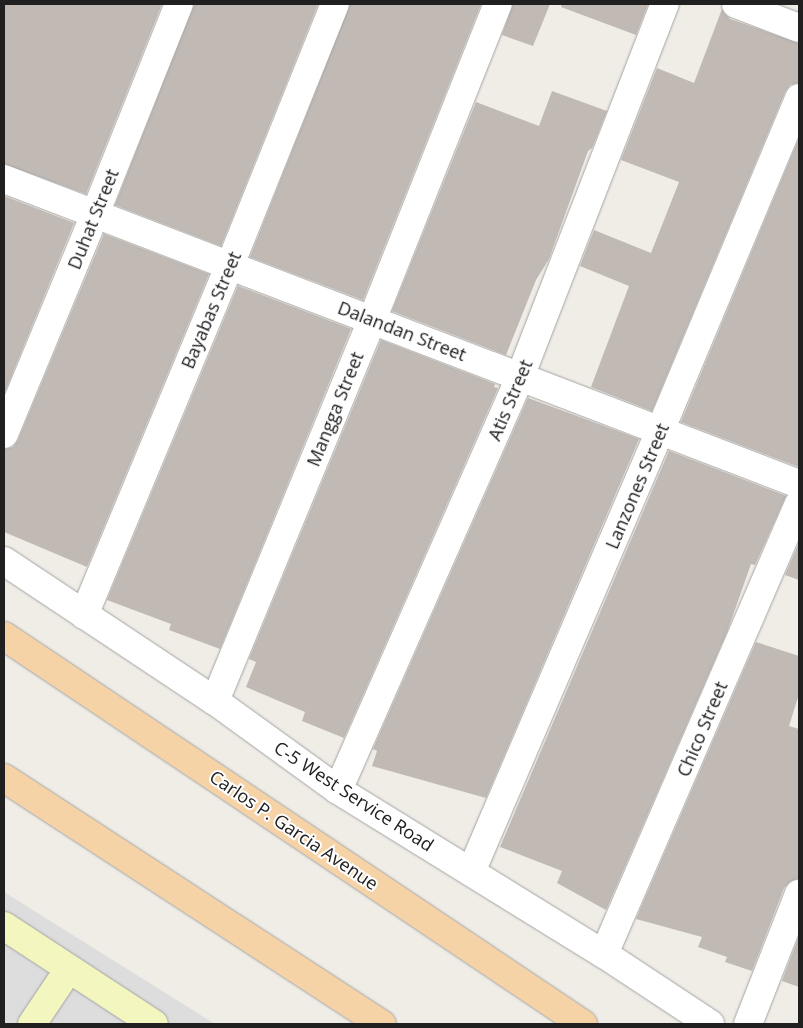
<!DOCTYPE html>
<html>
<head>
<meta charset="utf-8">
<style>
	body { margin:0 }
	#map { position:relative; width:803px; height:1028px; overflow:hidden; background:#f0ede7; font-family:"Open Sans",sans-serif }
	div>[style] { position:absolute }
	.residential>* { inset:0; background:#dedddd }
	.building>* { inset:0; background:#c0b9b4 }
	.roads { filter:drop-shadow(0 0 1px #a4a4a4) drop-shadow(0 0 1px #a4a4a4) }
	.street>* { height:28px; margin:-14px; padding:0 14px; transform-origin:14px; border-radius:14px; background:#fff }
	.secondary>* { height:28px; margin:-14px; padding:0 14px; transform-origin:14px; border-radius:14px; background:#f3f6bf }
	.primary>* { height:28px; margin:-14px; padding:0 14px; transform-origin:14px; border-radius:14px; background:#f6d3a6 }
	span { translate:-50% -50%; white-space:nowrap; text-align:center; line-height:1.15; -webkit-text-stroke:4px #fff; paint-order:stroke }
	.street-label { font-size:18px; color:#202020 }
	.frame { position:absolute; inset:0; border:5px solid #202020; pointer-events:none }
</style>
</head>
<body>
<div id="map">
	<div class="residential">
		<div style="clip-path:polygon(4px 892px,215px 1024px,4px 1024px)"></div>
	</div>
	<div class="building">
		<div style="clip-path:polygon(4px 4px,162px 4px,86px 194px,4px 164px)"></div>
		<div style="clip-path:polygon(194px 4px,318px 4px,221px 246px,115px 205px)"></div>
		<div style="clip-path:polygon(350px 4px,481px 4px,363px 300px,250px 257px)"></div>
		<div style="clip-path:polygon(513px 4px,550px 4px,533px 46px,502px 35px)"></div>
		<div style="clip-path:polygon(562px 4px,648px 4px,636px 35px,561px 7px)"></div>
		<div style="clip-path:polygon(722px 9px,730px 19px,799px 43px,799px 83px,790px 85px,785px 92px,652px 411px,591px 387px,629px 286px,580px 266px,594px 230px,651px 253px,679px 182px,621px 160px,657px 68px,694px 83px)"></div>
		<div style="clip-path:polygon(552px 91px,607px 111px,592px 148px,588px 151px,549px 259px,536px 280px,506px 355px,392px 311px,476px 102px,539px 126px)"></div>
		<div style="clip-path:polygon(799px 138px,799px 467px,681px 422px)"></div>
		<div style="clip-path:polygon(4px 196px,74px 223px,4px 394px)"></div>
		<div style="clip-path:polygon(104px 234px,209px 274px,87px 567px,4px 532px,4px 449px,13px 447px,18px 440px)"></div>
		<div style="clip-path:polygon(238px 286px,351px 329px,220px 649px,169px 630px,171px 624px,107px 600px)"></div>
		<div style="clip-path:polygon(381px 340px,495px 384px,494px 387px,498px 388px,344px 738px,302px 721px,305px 712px,246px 687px,256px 662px,249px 659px)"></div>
		<div style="clip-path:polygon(528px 398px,639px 439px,486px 798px,372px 766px,377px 751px,373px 749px)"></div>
		<div style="clip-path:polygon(669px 451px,786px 496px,755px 565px,751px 564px,727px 632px,606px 910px,557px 883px,562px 871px,500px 847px)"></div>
		<div style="clip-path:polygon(799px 543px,799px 580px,785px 575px)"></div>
		<div style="clip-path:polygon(756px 642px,799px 656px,799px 694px,789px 726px,799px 729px,799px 879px,790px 882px,784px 888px,752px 971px,725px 962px,727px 957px,698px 947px,702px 937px,636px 919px)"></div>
		<div style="clip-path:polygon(799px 936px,799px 987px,782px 981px)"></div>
	</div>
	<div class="roads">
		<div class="street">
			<div style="left:736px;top:4px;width:67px;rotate:20.9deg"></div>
			<div style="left:4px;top:179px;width:851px;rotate:20.99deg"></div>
			<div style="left:4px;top:434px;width:238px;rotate:-67.5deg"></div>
			<div style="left:95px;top:214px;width:226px;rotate:-68.2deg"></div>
			<div style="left:4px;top:561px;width:253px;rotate:33.6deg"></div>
			<div style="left:215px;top:701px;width:152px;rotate:35.9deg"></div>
			<div style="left:338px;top:790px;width:312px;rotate:31.7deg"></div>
			<div style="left:604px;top:954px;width:127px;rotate:33.4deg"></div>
			<div style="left:84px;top:615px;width:379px;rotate:-67.4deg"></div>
			<div style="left:230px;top:265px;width:281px;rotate:-68.1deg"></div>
			<div style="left:215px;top:701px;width:412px;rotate:-67.6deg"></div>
			<div style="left:372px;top:320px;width:340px;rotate:-68.3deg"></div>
			<div style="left:338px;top:790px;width:451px;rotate:-66.2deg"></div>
			<div style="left:520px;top:377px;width:400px;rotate:-68.8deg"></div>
			<div style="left:471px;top:872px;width:480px;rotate:-66.8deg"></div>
			<div style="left:660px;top:431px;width:361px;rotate:-67.3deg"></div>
			<div style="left:604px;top:954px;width:490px;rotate:-66.6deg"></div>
			<div style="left:748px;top:1024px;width:140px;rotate:-68.6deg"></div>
		</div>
		<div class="secondary">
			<div style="left:4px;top:926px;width:179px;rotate:33.2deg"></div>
			<div style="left:32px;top:1024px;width:66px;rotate:-56.1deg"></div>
		</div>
		<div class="primary">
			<div style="left:4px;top:636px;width:697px;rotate:33.83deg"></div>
			<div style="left:4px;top:778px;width:451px;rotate:33.1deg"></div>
		</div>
	</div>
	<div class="street-label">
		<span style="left:93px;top:219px;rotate:-68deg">Duhat Street</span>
		<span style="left:211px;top:310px;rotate:-67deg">Bayabas Street</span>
		<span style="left:402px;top:331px;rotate:21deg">Dalandan Street</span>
		<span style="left:510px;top:400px;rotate:-67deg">Atis Street</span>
		<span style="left:335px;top:409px;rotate:-68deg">Mangga Street</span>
		<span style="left:637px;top:486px;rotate:-67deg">Lanzones Street</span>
		<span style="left:702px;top:729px;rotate:-67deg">Chico Street</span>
		<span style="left:354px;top:796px;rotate:33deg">C-5 West Service Road</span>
		<span style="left:294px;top:830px;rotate:34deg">Carlos P. Garcia Avenue</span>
	</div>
	<div class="frame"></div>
</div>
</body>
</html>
